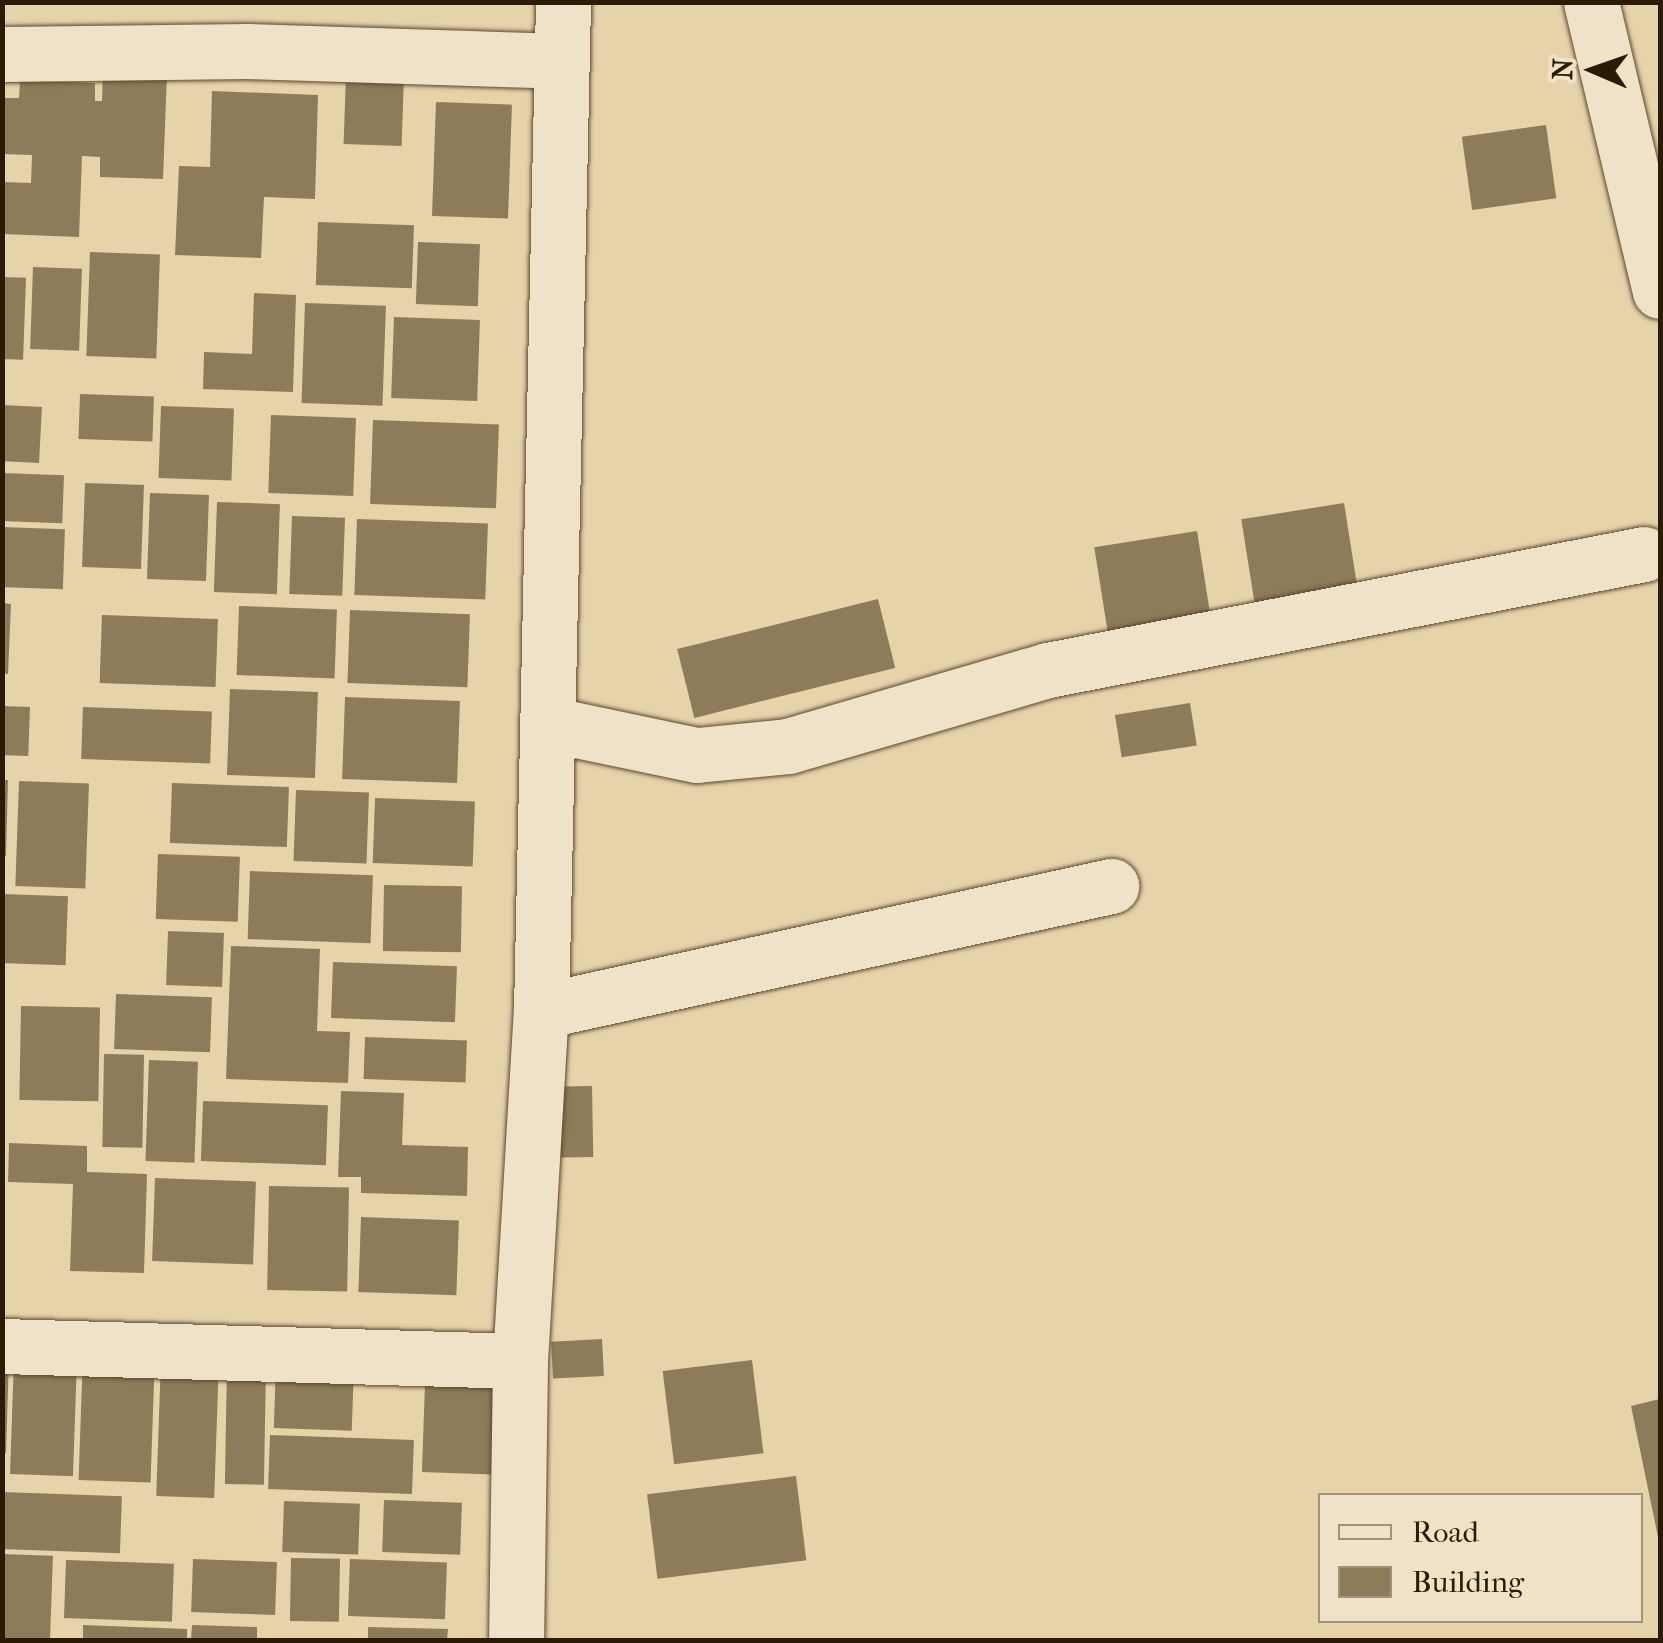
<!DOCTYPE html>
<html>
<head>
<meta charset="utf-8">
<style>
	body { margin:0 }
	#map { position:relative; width:1663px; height:1643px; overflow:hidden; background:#e7d3aa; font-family:"IM FELL French Canon",serif }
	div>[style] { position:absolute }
	.building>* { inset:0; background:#8d7b5a; transform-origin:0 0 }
	.roads { filter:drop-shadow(0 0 2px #5b492e) drop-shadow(0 0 2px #5b492e) }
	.minor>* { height:55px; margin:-27.5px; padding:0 27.5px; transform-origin:27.5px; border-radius:27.5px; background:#efe2c8 }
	span { translate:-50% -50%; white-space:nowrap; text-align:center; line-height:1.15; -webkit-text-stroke:9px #efe2c8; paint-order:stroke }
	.frame { position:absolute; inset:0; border:5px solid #2c1b04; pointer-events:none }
	.legend { position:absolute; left:1318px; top:1493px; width:325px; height:130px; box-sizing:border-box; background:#efe2c8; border:2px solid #a1927a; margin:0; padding:12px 18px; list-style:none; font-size:30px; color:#2c1b04 }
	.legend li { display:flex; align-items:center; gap:20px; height:50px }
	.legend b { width:50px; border:2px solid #a1927a }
	.north { position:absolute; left:1543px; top:20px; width:100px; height:100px; -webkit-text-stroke:8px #efe2c8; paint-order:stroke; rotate:272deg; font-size:28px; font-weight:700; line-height:40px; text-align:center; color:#2c1b04 }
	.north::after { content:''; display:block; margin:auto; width:35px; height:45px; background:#2c1b04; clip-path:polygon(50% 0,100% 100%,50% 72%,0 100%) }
</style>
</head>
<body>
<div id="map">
	<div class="building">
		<div style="clip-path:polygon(103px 70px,167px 72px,163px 179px,100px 177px,100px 157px,82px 156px,79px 237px,2px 234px,2px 182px,31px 183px,32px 155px,2px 154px,4px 98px,19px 98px,20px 80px,95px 83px,95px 101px,102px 101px)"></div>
		<div style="left:346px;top:75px;width:58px;height:69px;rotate:2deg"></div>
		<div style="clip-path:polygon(212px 91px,318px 95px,315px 199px,264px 197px,261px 258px,175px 255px,179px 166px,210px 167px)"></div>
		<div style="left:436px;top:102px;width:76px;height:114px;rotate:2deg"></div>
		<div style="left:1546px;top:125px;width:74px;height:85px;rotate:82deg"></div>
		<div style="left:318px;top:222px;width:96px;height:63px;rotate:2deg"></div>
		<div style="left:418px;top:242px;width:62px;height:62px;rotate:2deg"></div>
		<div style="left:90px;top:252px;width:70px;height:104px;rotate:2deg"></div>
		<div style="left:33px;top:267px;width:49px;height:82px;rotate:2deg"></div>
		<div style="left:2px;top:277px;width:24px;height:82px;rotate:2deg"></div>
		<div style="clip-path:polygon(254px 293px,296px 295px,293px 392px,203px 389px,204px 352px,252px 354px)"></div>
		<div style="left:305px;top:303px;width:81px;height:100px;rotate:2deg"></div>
		<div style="left:394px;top:317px;width:86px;height:81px;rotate:2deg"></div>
		<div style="left:80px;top:394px;width:74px;height:45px;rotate:2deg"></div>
		<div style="left:2px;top:405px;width:40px;height:56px;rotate:3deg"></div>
		<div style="left:161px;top:406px;width:73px;height:72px;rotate:2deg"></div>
		<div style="left:271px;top:415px;width:85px;height:78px;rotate:2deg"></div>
		<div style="left:373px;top:420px;width:126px;height:84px;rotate:2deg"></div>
		<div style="left:2px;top:473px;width:62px;height:48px;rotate:2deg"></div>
		<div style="left:85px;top:483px;width:59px;height:84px;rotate:2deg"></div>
		<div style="left:150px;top:493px;width:59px;height:86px;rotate:2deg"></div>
		<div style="left:217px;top:502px;width:63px;height:90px;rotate:2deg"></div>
		<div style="left:1344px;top:503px;width:94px;height:104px;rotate:81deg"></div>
		<div style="left:292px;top:516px;width:53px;height:78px;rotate:2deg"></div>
		<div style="left:357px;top:519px;width:131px;height:76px;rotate:2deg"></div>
		<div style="left:2px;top:527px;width:63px;height:60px;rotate:2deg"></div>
		<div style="left:1197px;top:531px;width:94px;height:104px;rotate:81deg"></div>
		<div style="left:878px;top:599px;width:71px;height:207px;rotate:76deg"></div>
		<div style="clip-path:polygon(2px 603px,11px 604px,8px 674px,2px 673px)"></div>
		<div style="left:239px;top:606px;width:98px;height:69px;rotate:2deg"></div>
		<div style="left:350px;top:610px;width:120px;height:73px;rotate:2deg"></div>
		<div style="left:102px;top:615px;width:116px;height:68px;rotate:2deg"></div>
		<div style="left:230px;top:689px;width:88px;height:86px;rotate:2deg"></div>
		<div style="left:345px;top:697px;width:115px;height:82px;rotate:2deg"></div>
		<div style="left:1190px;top:703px;width:43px;height:76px;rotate:81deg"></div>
		<div style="left:2px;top:706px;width:28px;height:49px;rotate:2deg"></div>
		<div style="left:83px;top:707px;width:129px;height:52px;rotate:2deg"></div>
		<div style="clip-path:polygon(2px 780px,8px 780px,6px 856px,2px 856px)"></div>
		<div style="left:19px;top:781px;width:70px;height:105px;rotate:2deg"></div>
		<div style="left:172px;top:783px;width:117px;height:60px;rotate:2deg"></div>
		<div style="left:296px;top:790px;width:73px;height:71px;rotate:2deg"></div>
		<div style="left:375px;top:798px;width:100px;height:65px;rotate:2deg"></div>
		<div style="left:158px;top:854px;width:82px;height:65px;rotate:2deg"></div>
		<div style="left:250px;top:871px;width:123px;height:68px;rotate:2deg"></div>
		<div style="left:384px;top:885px;width:78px;height:66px;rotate:1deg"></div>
		<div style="left:2px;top:894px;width:66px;height:69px;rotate:2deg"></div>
		<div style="left:168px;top:931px;width:56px;height:54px;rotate:2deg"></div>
		<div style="clip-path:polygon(231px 946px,320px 949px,317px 1031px,350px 1032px,348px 1083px,226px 1079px)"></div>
		<div style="left:333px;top:962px;width:124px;height:56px;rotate:2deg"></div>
		<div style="left:116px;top:994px;width:96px;height:55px;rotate:2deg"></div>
		<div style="left:21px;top:1006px;width:79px;height:94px;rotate:1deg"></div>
		<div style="left:365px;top:1037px;width:102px;height:42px;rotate:2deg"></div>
		<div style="left:104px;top:1054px;width:40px;height:93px;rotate:1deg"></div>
		<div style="left:149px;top:1060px;width:49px;height:101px;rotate:2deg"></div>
		<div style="left:592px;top:1086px;width:71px;height:45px;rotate:89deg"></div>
		<div style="clip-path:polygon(341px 1091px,404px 1093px,402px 1145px,468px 1147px,467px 1196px,361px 1193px,361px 1177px,338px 1177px)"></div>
		<div style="left:203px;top:1101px;width:125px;height:60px;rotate:2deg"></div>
		<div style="clip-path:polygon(9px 1143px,87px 1146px,87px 1172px,147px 1174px,144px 1273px,70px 1271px,73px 1184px,8px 1182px)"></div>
		<div style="left:155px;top:1178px;width:101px;height:83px;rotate:2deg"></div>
		<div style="left:269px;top:1186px;width:80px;height:104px;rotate:1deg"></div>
		<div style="left:361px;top:1217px;width:98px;height:75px;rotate:2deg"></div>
		<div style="left:602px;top:1339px;width:37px;height:51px;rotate:87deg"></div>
		<div style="left:83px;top:1353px;width:72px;height:127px;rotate:2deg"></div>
		<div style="clip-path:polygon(2px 1358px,9px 1358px,6px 1453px,2px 1453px)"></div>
		<div style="left:14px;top:1359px;width:63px;height:115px;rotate:2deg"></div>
		<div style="left:161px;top:1359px;width:58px;height:137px;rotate:2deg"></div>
		<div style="left:752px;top:1360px;width:94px;height:90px;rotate:83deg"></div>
		<div style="left:227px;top:1364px;width:39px;height:120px;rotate:1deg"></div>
		<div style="left:276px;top:1364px;width:78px;height:64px;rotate:2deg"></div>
		<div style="left:425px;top:1384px;width:71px;height:88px;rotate:2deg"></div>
		<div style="clip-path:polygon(1660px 1399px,1660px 1542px,1659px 1542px,1631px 1406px)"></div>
		<div style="left:270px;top:1435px;width:144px;height:54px;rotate:2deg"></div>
		<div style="left:796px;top:1476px;width:85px;height:150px;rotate:83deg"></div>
		<div style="left:2px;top:1492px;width:120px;height:57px;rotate:2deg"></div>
		<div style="left:384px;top:1500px;width:78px;height:52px;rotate:2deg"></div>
		<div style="left:284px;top:1501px;width:76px;height:51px;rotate:2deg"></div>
		<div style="left:2px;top:1554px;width:51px;height:86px;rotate:2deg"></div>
		<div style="left:291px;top:1558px;width:49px;height:63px;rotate:1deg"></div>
		<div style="left:193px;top:1559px;width:84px;height:53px;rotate:2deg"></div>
		<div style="left:350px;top:1559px;width:97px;height:57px;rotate:2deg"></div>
		<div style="left:66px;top:1560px;width:108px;height:58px;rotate:2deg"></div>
		<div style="clip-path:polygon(83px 1625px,187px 1629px,187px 1640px,83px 1640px)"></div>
		<div style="clip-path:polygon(192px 1625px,257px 1627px,257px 1640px,191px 1640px)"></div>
		<div style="clip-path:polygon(368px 1627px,448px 1629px,447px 1640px,368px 1640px)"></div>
	</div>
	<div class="roads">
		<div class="minor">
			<div style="left:1591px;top:2px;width:297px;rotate:76.6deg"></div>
			<div style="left:2px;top:54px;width:245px;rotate:-0.7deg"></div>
			<div style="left:247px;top:51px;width:314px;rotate:1.8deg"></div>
			<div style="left:548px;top:724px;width:152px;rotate:11.8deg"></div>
			<div style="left:697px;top:755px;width:91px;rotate:-5.6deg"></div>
			<div style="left:788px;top:746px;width:271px;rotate:-16.3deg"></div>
			<div style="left:1048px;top:670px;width:607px;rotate:-11.01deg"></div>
			<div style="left:541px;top:1011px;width:584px;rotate:-12.37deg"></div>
			<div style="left:2px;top:1346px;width:518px;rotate:1.66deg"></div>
			<div style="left:520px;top:1361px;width:279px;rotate:90.8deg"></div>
			<div style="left:520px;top:1361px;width:351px;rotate:-86.6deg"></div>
			<div style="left:541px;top:1011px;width:1009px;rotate:-88.75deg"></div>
		</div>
	</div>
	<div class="frame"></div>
	<ul class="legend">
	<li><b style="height:12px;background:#efe2c8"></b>Road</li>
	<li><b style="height:28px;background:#8d7b5a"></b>Building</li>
	</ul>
	<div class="north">N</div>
</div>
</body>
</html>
